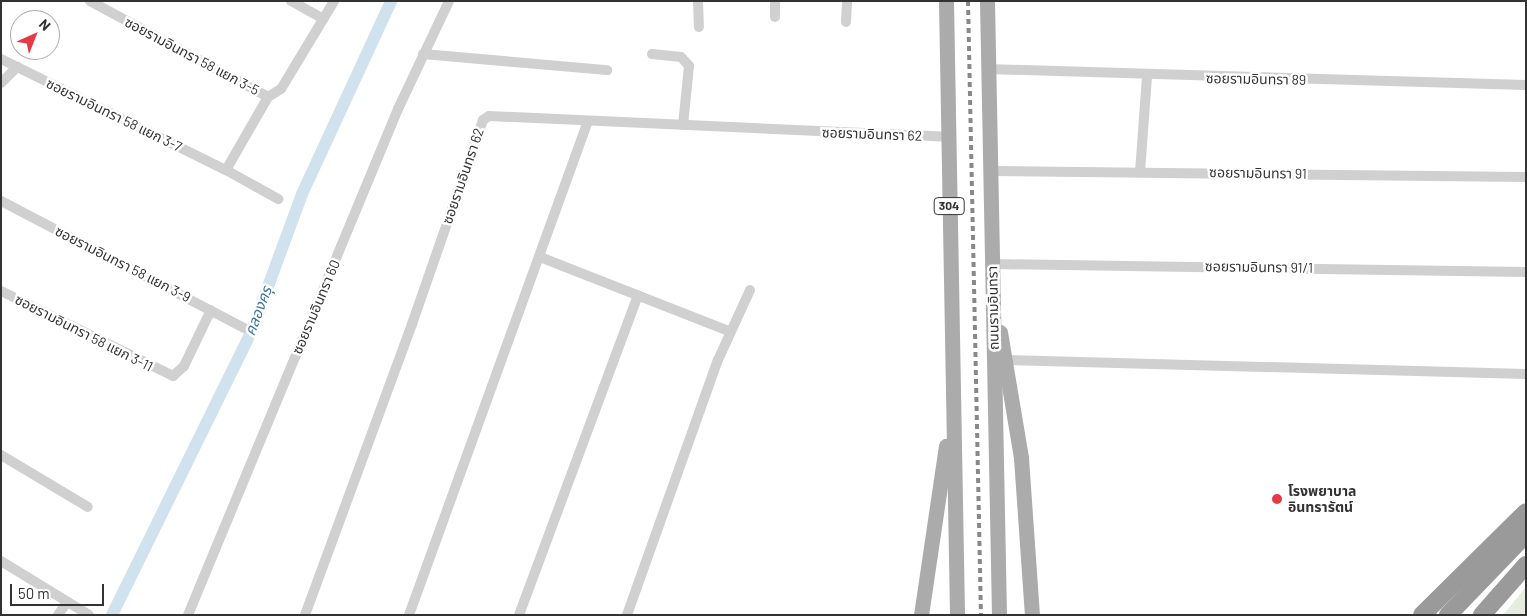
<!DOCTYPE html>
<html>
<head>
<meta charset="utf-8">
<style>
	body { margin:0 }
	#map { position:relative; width:1527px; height:616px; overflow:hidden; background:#fff; font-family:Barlow,"Noto Sans Thai",sans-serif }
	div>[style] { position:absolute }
	.green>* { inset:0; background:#e6ecdf }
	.canal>* { height:12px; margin:-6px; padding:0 6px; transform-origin:6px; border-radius:6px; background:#cfe2ee }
	.street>* { height:10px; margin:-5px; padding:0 5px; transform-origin:5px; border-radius:5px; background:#d0d0d0 }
	.primary>* { height:15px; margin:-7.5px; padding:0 7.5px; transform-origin:7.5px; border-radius:7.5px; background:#ababab }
	.highway>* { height:18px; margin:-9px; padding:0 9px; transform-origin:9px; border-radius:9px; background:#9a9a9a }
	.rail>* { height:4px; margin-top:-2px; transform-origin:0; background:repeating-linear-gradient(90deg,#888 0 5px,transparent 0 9px) }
	.dots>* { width:14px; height:14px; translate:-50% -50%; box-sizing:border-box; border:2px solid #fff; border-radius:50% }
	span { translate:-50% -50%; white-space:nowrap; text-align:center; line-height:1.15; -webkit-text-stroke:5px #fff; paint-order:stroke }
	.shield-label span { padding:1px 4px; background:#fff; border:1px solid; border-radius:4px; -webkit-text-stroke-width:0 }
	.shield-label { font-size:12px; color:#333; font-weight:700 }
	.street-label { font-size:14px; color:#333 }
	.poi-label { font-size:14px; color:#333; font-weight:700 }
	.left { translate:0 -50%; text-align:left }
	.water-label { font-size:15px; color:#3f7597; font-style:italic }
	.frame { position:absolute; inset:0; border:2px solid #333; pointer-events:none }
	.north { position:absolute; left:10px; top:10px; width:50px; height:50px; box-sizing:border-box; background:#fff; border:1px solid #adadad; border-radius:50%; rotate:44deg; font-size:14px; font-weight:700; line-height:20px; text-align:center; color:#333 }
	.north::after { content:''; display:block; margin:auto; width:18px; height:22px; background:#e63946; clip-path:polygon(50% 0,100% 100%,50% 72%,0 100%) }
	.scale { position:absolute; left:10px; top:584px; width:94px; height:22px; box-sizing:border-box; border:2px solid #333; border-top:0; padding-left:6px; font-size:15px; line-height:18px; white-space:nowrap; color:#333; -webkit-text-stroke:4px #fff; paint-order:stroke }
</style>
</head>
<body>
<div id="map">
	<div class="green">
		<div style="clip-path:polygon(1526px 587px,1526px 615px,1503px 615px)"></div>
	</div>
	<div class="canal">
		<div style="left:112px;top:615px;width:318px;rotate:-63.8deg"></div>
		<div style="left:252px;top:330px;width:145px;rotate:-69.8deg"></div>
		<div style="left:302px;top:194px;width:213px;rotate:-65.2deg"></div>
	</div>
	<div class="street">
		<div style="left:90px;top:1px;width:202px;rotate:28.3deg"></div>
		<div style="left:291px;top:1px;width:37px;rotate:29deg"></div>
		<div style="left:698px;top:1px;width:26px;rotate:88deg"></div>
		<div style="left:775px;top:17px;width:16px;rotate:-90deg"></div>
		<div style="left:846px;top:22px;width:21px;rotate:-87deg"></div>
		<div style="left:423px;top:54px;width:185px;rotate:5deg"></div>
		<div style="left:652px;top:54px;width:29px;rotate:6deg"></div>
		<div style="left:681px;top:57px;width:12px;rotate:48deg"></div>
		<div style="left:689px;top:66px;width:59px;rotate:95.8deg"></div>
		<div style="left:1px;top:59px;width:251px;rotate:26.3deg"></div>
		<div style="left:226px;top:170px;width:60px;rotate:29.1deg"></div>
		<div style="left:987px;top:69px;width:539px;rotate:1.7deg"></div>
		<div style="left:1px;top:83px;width:23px;rotate:-45deg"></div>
		<div style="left:226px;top:170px;width:84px;rotate:-60.1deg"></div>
		<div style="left:268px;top:97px;width:15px;rotate:-32deg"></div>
		<div style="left:281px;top:89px;width:103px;rotate:-58.9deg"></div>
		<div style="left:990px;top:171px;width:536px;rotate:0.64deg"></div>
		<div style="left:1140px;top:172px;width:96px;rotate:-85.8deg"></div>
		<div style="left:1px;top:201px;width:274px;rotate:27.6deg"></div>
		<div style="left:540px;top:257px;width:203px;rotate:21.4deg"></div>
		<div style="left:992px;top:264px;width:534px;rotate:0.86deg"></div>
		<div style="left:1px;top:291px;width:192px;rotate:26.3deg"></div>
		<div style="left:173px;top:376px;width:15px;rotate:-42deg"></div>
		<div style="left:184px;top:366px;width:62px;rotate:-64.3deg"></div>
		<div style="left:1006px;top:360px;width:520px;rotate:1.54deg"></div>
		<div style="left:1px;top:455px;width:101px;rotate:30.9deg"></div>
		<div style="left:1px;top:561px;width:103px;rotate:31.5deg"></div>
		<div style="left:58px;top:615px;width:16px;rotate:-55deg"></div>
		<div style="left:188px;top:615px;width:548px;rotate:-67.46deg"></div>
		<div style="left:398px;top:109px;width:119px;rotate:-64.7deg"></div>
		<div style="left:305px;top:615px;width:310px;rotate:-69.8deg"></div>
		<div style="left:412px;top:324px;width:216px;rotate:-70.8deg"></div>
		<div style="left:483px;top:120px;width:7px;rotate:-34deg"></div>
		<div style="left:489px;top:116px;width:459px;rotate:2.6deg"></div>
		<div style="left:409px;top:615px;width:525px;rotate:-70.08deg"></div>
		<div style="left:519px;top:615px;width:341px;rotate:-69.6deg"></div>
		<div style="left:627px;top:615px;width:271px;rotate:-70.4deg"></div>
		<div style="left:718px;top:360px;width:77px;rotate:-65.4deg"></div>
	</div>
	<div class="primary">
		<div style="left:946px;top:1px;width:614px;rotate:88.97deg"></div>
		<div style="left:987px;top:1px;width:614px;rotate:88.88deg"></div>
		<div style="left:1000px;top:332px;width:128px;rotate:80.5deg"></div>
		<div style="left:1021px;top:458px;width:157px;rotate:86deg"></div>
		<div style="left:921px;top:615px;width:171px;rotate:-81.6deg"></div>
	</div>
	<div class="highway">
		<div style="left:1422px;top:615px;width:146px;rotate:-44.7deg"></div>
		<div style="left:1448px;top:615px;width:112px;rotate:-46.1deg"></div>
		<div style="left:1482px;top:615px;width:67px;rotate:-48.7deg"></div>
	</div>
	<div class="rail">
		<div style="left:968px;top:1px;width:614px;rotate:88.79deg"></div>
	</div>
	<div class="dots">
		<div style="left:1277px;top:499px;background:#e63946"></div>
	</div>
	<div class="shield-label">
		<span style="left:949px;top:206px">304</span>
	</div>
	<div class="street-label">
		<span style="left:192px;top:56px;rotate:28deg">ซอยรามอินทรา 58 แยก 3-5</span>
		<span style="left:1256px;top:79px;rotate:1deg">ซอยรามอินทรา 89</span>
		<span style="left:114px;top:115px;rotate:26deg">ซอยรามอินทรา 58 แยก 3-7</span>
		<span style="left:872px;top:134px;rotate:2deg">ซอยรามอินทรา 62</span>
		<span style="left:1258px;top:173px;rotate:1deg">ซอยรามอินทรา 91</span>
		<span style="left:463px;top:176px;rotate:-71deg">ซอยรามอินทรา 62</span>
		<span style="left:123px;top:264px;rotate:27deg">ซอยรามอินทรา 58 แยก 3-9</span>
		<span style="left:1259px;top:267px;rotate:1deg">ซอยรามอินทรา 91/1</span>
		<span style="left:316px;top:307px;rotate:-67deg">ซอยรามอินทรา 60</span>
		<span style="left:993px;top:308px;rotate:-91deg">ถนนรามอินทรา</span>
		<span style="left:84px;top:333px;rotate:27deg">ซอยรามอินทรา 58 แยก 3-11</span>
	</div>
	<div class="poi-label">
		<span class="left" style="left:1288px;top:499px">โรงพยาบาล<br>อินทรารัตน์</span>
	</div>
	<div class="water-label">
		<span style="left:258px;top:311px;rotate:-69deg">คลองครุ</span>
	</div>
	<div class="frame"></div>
	<div class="north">N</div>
	<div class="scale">50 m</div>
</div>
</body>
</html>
